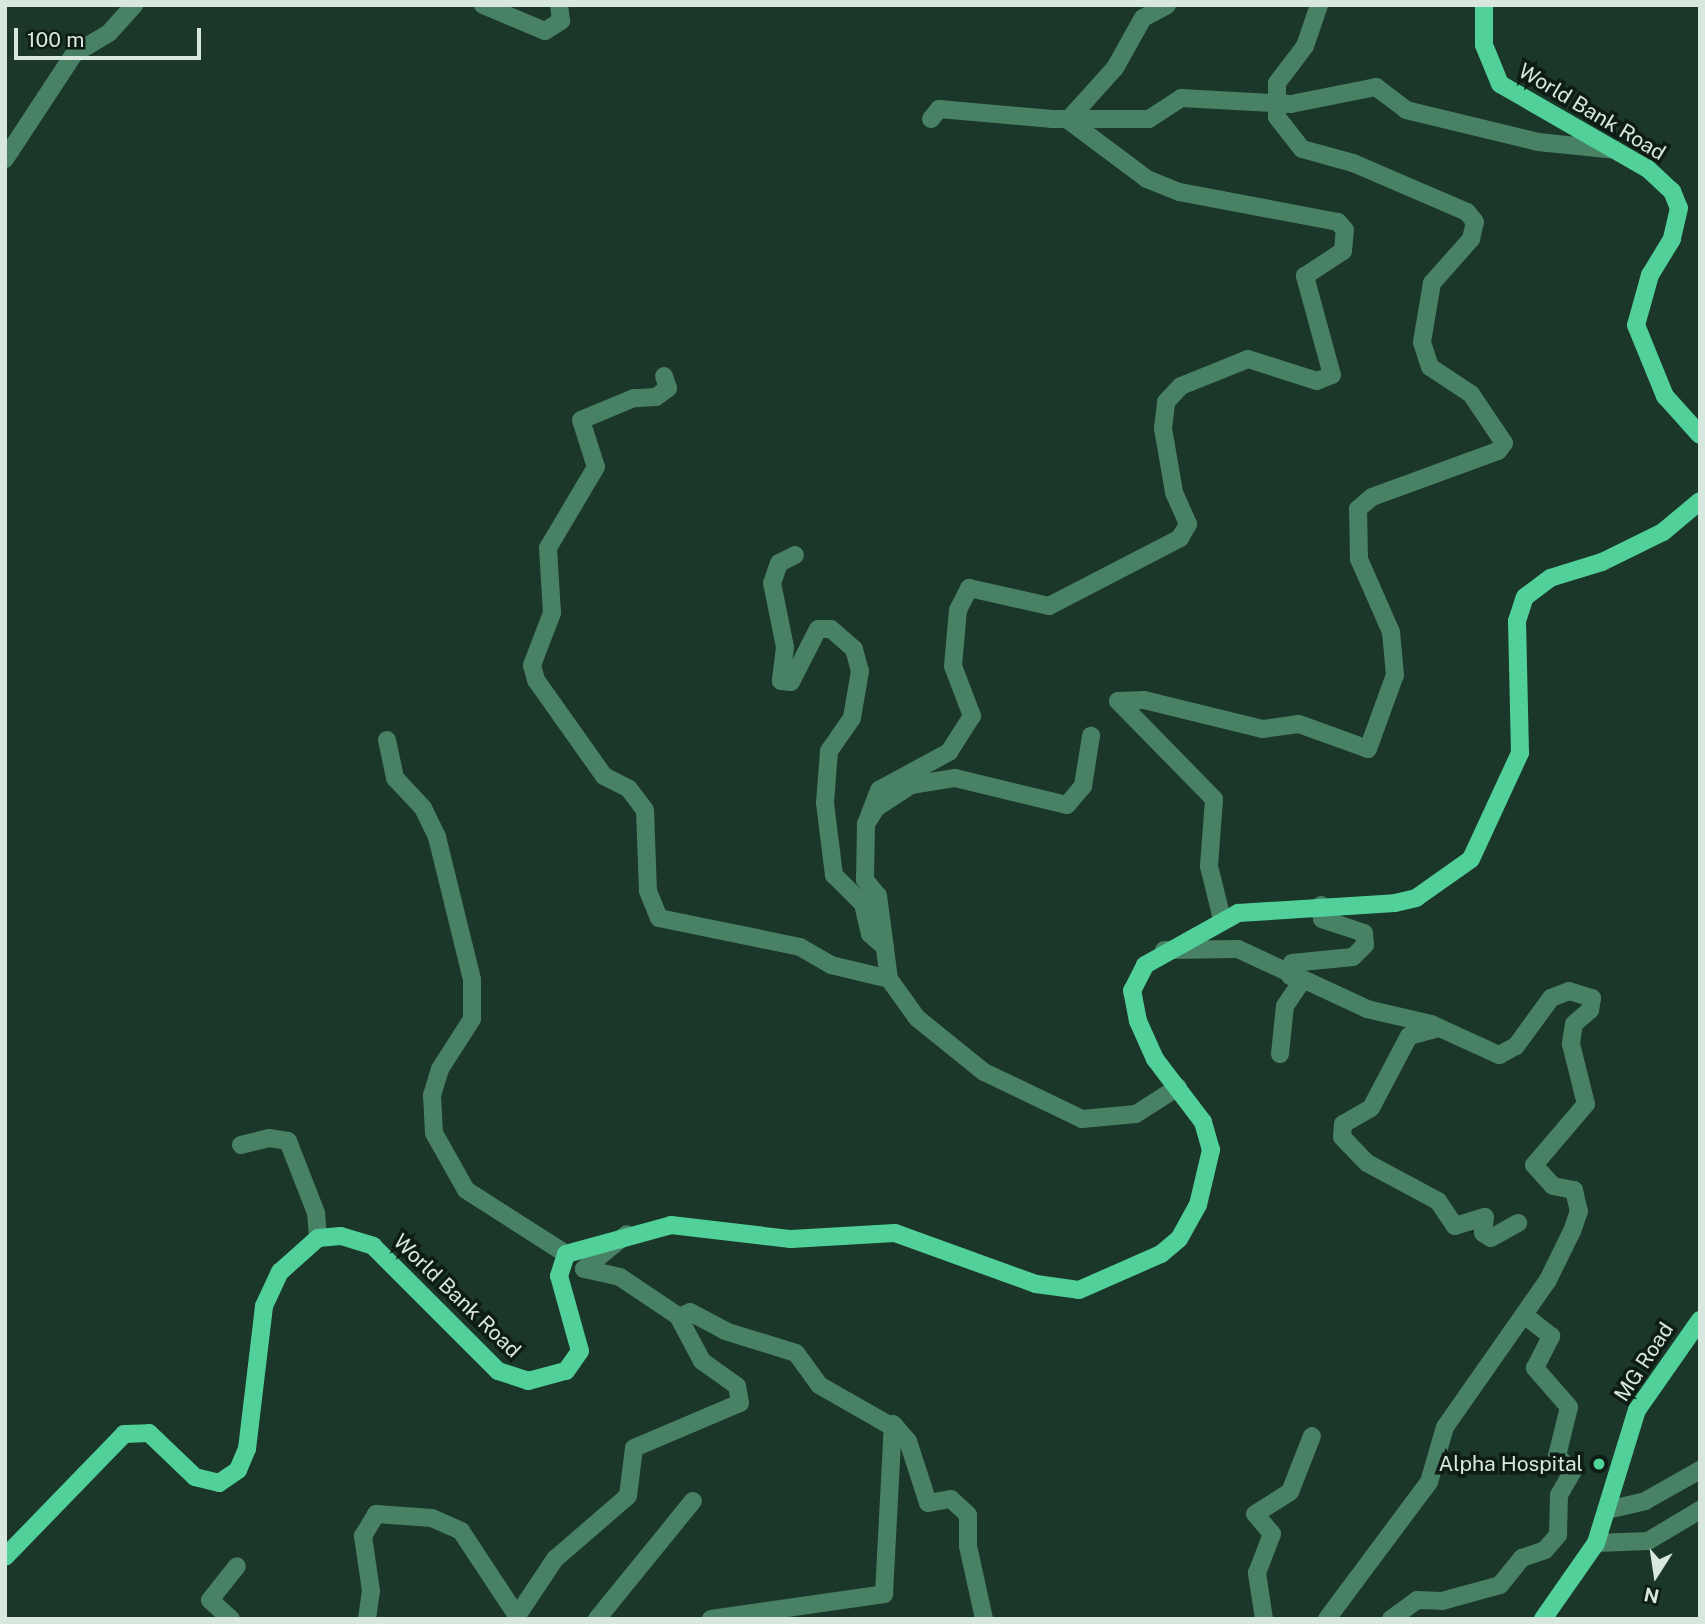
<!DOCTYPE html>
<html>
<head>
<meta charset="utf-8">
<style>
	body { margin:0 }
	#map { position:relative; width:1705px; height:1624px; overflow:hidden; background:#1a3729; font-family:"Public Sans",sans-serif }
	div>[style] { position:absolute }
	.minor>* { height:18px; margin:-9px; padding:0 9px; transform-origin:9px; border-radius:9px; background:#498165 }
	.major>* { height:18px; margin:-9px; padding:0 9px; transform-origin:9px; border-radius:9px; background:#51d199 }
	.dots>* { width:19px; height:19px; translate:-50% -50%; box-sizing:border-box; border:4px solid #0f1b15; border-radius:50% }
	span { translate:-50% -50%; white-space:nowrap; text-align:center; line-height:1.15; -webkit-text-stroke:7px #0f1b15; paint-order:stroke }
	.street-label { font-size:21px; color:#d8e8df }
	.poi-label { font-size:21px; color:#d8e8df }
	.right { translate:-100% -50%; text-align:right }
	.frame { position:absolute; inset:0; border:7px solid #d8e8df; pointer-events:none }
	.north { position:absolute; left:1621px; top:1540px; width:70px; height:70px; -webkit-text-stroke:5px #0f1b15; paint-order:stroke; rotate:192deg; font-size:19px; font-weight:700; line-height:28px; text-align:center; color:#d8e8df }
	.north::after { content:''; display:block; margin:auto; width:24px; height:32px; background:#d8e8df; clip-path:polygon(50% 0,100% 100%,50% 72%,0 100%) }
	.scale { position:absolute; left:14px; top:28px; width:187px; height:32px; box-sizing:border-box; border:4px solid #d8e8df; border-top:0; padding-left:9px; font-size:21px; line-height:24px; white-space:nowrap; color:#d8e8df; -webkit-text-stroke:5px #0f1b15; paint-order:stroke }
</style>
</head>
<body>
<div id="map">
	<div class="minor">
		<div style="left:483px;top:5px;width:67px;rotate:22.8deg"></div>
		<div style="left:545px;top:31px;width:19px;rotate:-32deg"></div>
		<div style="left:561px;top:21px;width:16px;rotate:-97deg"></div>
		<div style="left:931px;top:119px;width:13px;rotate:-51deg"></div>
		<div style="left:939px;top:109px;width:114px;rotate:5deg"></div>
		<div style="left:1053px;top:119px;width:96px"></div>
		<div style="left:1149px;top:119px;width:38px;rotate:-33deg"></div>
		<div style="left:1181px;top:98px;width:110px;rotate:3.1deg"></div>
		<div style="left:1291px;top:104px;width:87px;rotate:-11.3deg"></div>
		<div style="left:1376px;top:87px;width:38px;rotate:37deg"></div>
		<div style="left:1406px;top:110px;width:136px;rotate:13.6deg"></div>
		<div style="left:1538px;top:142px;width:77px;rotate:5.9deg"></div>
		<div style="left:5px;top:159px;width:126px;rotate:-56.7deg"></div>
		<div style="left:74px;top:54px;width:41px;rotate:-31deg"></div>
		<div style="left:109px;top:33px;width:38px;rotate:-48deg"></div>
		<div style="left:664px;top:376px;width:13px;rotate:72deg"></div>
		<div style="left:668px;top:388px;width:15px;rotate:143deg"></div>
		<div style="left:656px;top:397px;width:22px;rotate:177deg"></div>
		<div style="left:634px;top:398px;width:57px;rotate:157.5deg"></div>
		<div style="left:581px;top:420px;width:49px;rotate:72.3deg"></div>
		<div style="left:596px;top:467px;width:94px;rotate:120.7deg"></div>
		<div style="left:548px;top:548px;width:65px;rotate:86.5deg"></div>
		<div style="left:552px;top:613px;width:56px;rotate:111deg"></div>
		<div style="left:532px;top:665px;width:16px;rotate:75deg"></div>
		<div style="left:536px;top:680px;width:118px;rotate:54.7deg"></div>
		<div style="left:604px;top:776px;width:28px;rotate:27deg"></div>
		<div style="left:629px;top:789px;width:26px;rotate:53deg"></div>
		<div style="left:645px;top:810px;width:81px;rotate:87.9deg"></div>
		<div style="left:648px;top:891px;width:29px;rotate:68deg"></div>
		<div style="left:659px;top:918px;width:144px;rotate:11.6deg"></div>
		<div style="left:800px;top:947px;width:36px;rotate:30deg"></div>
		<div style="left:831px;top:965px;width:60px;rotate:13.6deg"></div>
		<div style="left:889px;top:979px;width:48px;rotate:54.3deg"></div>
		<div style="left:917px;top:1018px;width:86px;rotate:38.9deg"></div>
		<div style="left:984px;top:1072px;width:109px;rotate:25.6deg"></div>
		<div style="left:1082px;top:1119px;width:54px;rotate:-5.3deg"></div>
		<div style="left:1136px;top:1114px;width:50px;rotate:-32.7deg"></div>
		<div style="left:795px;top:555px;width:18px;rotate:153deg"></div>
		<div style="left:779px;top:563px;width:21px;rotate:109deg"></div>
		<div style="left:772px;top:583px;width:65px;rotate:78.5deg"></div>
		<div style="left:785px;top:647px;width:34px;rotate:97deg"></div>
		<div style="left:781px;top:681px;width:10px;rotate:6deg"></div>
		<div style="left:791px;top:682px;width:59px;rotate:-63deg"></div>
		<div style="left:818px;top:629px;width:13px"></div>
		<div style="left:831px;top:629px;width:30px;rotate:41deg"></div>
		<div style="left:854px;top:649px;width:23px;rotate:75deg"></div>
		<div style="left:860px;top:671px;width:48px;rotate:99.7deg"></div>
		<div style="left:852px;top:718px;width:40px;rotate:124.9deg"></div>
		<div style="left:829px;top:751px;width:52px;rotate:94.4deg"></div>
		<div style="left:825px;top:803px;width:73px;rotate:82.9deg"></div>
		<div style="left:834px;top:875px;width:41px;rotate:45deg"></div>
		<div style="left:863px;top:904px;width:31px;rotate:77deg"></div>
		<div style="left:870px;top:934px;width:20px;rotate:41deg"></div>
		<div style="left:387px;top:740px;width:39px;rotate:78deg"></div>
		<div style="left:395px;top:778px;width:41px;rotate:47deg"></div>
		<div style="left:423px;top:808px;width:32px;rotate:64deg"></div>
		<div style="left:437px;top:837px;width:147px;rotate:76.2deg"></div>
		<div style="left:472px;top:980px;width:39px;rotate:90deg"></div>
		<div style="left:472px;top:1019px;width:59px;rotate:122.6deg"></div>
		<div style="left:440px;top:1069px;width:27px;rotate:107deg"></div>
		<div style="left:432px;top:1095px;width:38px;rotate:87deg"></div>
		<div style="left:434px;top:1133px;width:65px;rotate:60.7deg"></div>
		<div style="left:466px;top:1190px;width:119px;rotate:32.6deg"></div>
		<div style="left:866px;top:824px;width:36px;rotate:-69deg"></div>
		<div style="left:879px;top:790px;width:80px;rotate:-28.5deg"></div>
		<div style="left:949px;top:752px;width:43px;rotate:-57.4deg"></div>
		<div style="left:972px;top:716px;width:53px;rotate:-110.8deg"></div>
		<div style="left:953px;top:666px;width:56px;rotate:-84.9deg"></div>
		<div style="left:958px;top:610px;width:25px;rotate:-63deg"></div>
		<div style="left:969px;top:588px;width:82px;rotate:12.7deg"></div>
		<div style="left:1049px;top:606px;width:148px;rotate:-27.4deg"></div>
		<div style="left:1180px;top:538px;width:16px;rotate:-60deg"></div>
		<div style="left:1188px;top:524px;width:35px;rotate:-114deg"></div>
		<div style="left:1174px;top:492px;width:65px;rotate:-99.8deg"></div>
		<div style="left:1163px;top:428px;width:26px;rotate:-83deg"></div>
		<div style="left:1166px;top:402px;width:22px;rotate:-47deg"></div>
		<div style="left:1181px;top:386px;width:72px;rotate:-21.9deg"></div>
		<div style="left:1248px;top:359px;width:72px;rotate:17.7deg"></div>
		<div style="left:1317px;top:381px;width:16px;rotate:-22deg"></div>
		<div style="left:1332px;top:375px;width:103px;rotate:-105.3deg"></div>
		<div style="left:1305px;top:276px;width:45px;rotate:-33.3deg"></div>
		<div style="left:1343px;top:251px;width:21px;rotate:-85deg"></div>
		<div style="left:1345px;top:230px;width:11px;rotate:-131deg"></div>
		<div style="left:1338px;top:222px;width:162px;rotate:-169.3deg"></div>
		<div style="left:1179px;top:192px;width:35px;rotate:-158deg"></div>
		<div style="left:1147px;top:179px;width:99px;rotate:-143.2deg"></div>
		<div style="left:1068px;top:120px;width:70px;rotate:-47.9deg"></div>
		<div style="left:1115px;top:68px;width:57px;rotate:-60.8deg"></div>
		<div style="left:1143px;top:18px;width:27px;rotate:-28deg"></div>
		<div style="left:1222px;top:919px;width:55px;rotate:-103.8deg"></div>
		<div style="left:1209px;top:866px;width:67px;rotate:-85.7deg"></div>
		<div style="left:1214px;top:799px;width:137px;rotate:-134.4deg"></div>
		<div style="left:1118px;top:701px;width:26px;rotate:-2deg"></div>
		<div style="left:1144px;top:700px;width:122px;rotate:13.7deg"></div>
		<div style="left:1263px;top:729px;width:36px;rotate:-8deg"></div>
		<div style="left:1299px;top:724px;width:73px;rotate:19.9deg"></div>
		<div style="left:1368px;top:749px;width:79px;rotate:-70deg"></div>
		<div style="left:1395px;top:675px;width:43px;rotate:-95.3deg"></div>
		<div style="left:1391px;top:632px;width:80px;rotate:-113.7deg"></div>
		<div style="left:1359px;top:559px;width:50px;rotate:-91.1deg"></div>
		<div style="left:1358px;top:509px;width:18px;rotate:-41deg"></div>
		<div style="left:1372px;top:497px;width:134px;rotate:-20.1deg"></div>
		<div style="left:1498px;top:451px;width:10px;rotate:-53deg"></div>
		<div style="left:1504px;top:443px;width:59px;rotate:-124deg"></div>
		<div style="left:1471px;top:394px;width:49px;rotate:-146.6deg"></div>
		<div style="left:1430px;top:367px;width:26px;rotate:-108deg"></div>
		<div style="left:1422px;top:342px;width:60px;rotate:-80.4deg"></div>
		<div style="left:1432px;top:283px;width:59px;rotate:-48.4deg"></div>
		<div style="left:1471px;top:239px;width:17px;rotate:-77deg"></div>
		<div style="left:1475px;top:222px;width:13px;rotate:-129deg"></div>
		<div style="left:1467px;top:212px;width:124px;rotate:-156.7deg"></div>
		<div style="left:1353px;top:163px;width:53px;rotate:-164.6deg"></div>
		<div style="left:1302px;top:149px;width:41px;rotate:-128deg"></div>
		<div style="left:1277px;top:117px;width:34px;rotate:-90deg"></div>
		<div style="left:1277px;top:83px;width:46px;rotate:-52.9deg"></div>
		<div style="left:1305px;top:46px;width:43px;rotate:-71.1deg"></div>
		<div style="left:1164px;top:950px;width:74px;rotate:-0.8deg"></div>
		<div style="left:1238px;top:949px;width:142px;rotate:24.9deg"></div>
		<div style="left:1367px;top:1009px;width:66px;rotate:13.2deg"></div>
		<div style="left:1431px;top:1024px;width:75px;rotate:24.5deg"></div>
		<div style="left:1499px;top:1055px;width:19px;rotate:-28deg"></div>
		<div style="left:1516px;top:1046px;width:59px;rotate:-53.9deg"></div>
		<div style="left:1551px;top:998px;width:19px;rotate:-21deg"></div>
		<div style="left:1569px;top:991px;width:24px;rotate:17deg"></div>
		<div style="left:1592px;top:998px;width:12px;rotate:99deg"></div>
		<div style="left:1590px;top:1010px;width:21px;rotate:139deg"></div>
		<div style="left:1574px;top:1024px;width:20px;rotate:99deg"></div>
		<div style="left:1571px;top:1044px;width:62px;rotate:76deg"></div>
		<div style="left:1586px;top:1104px;width:80px;rotate:130.4deg"></div>
		<div style="left:1534px;top:1165px;width:28px;rotate:48deg"></div>
		<div style="left:1553px;top:1186px;width:21px;rotate:11deg"></div>
		<div style="left:1574px;top:1190px;width:22px;rotate:77deg"></div>
		<div style="left:1579px;top:1211px;width:21px;rotate:109deg"></div>
		<div style="left:1572px;top:1231px;width:55px;rotate:116.1deg"></div>
		<div style="left:1548px;top:1280px;width:179px;rotate:125deg"></div>
		<div style="left:1445px;top:1427px;width:57px;rotate:106.2deg"></div>
		<div style="left:1429px;top:1482px;width:171px;rotate:126.7deg"></div>
		<div style="left:1290px;top:976px;width:13px;rotate:-81deg"></div>
		<div style="left:1292px;top:963px;width:61px;rotate:-5.6deg"></div>
		<div style="left:1353px;top:957px;width:17px;rotate:-45deg"></div>
		<div style="left:1365px;top:945px;width:12px;rotate:-95deg"></div>
		<div style="left:1364px;top:933px;width:44px;rotate:-161.6deg"></div>
		<div style="left:1322px;top:919px;width:14px;rotate:-94deg"></div>
		<div style="left:889px;top:979px;width:84px;rotate:-97.5deg"></div>
		<div style="left:878px;top:896px;width:21px;rotate:-129deg"></div>
		<div style="left:865px;top:880px;width:56px;rotate:-89deg"></div>
		<div style="left:866px;top:824px;width:19px;rotate:-58deg"></div>
		<div style="left:876px;top:808px;width:42px;rotate:-33.3deg"></div>
		<div style="left:911px;top:785px;width:45px;rotate:-9deg"></div>
		<div style="left:955px;top:778px;width:115px;rotate:13.6deg"></div>
		<div style="left:1067px;top:805px;width:25px;rotate:-50deg"></div>
		<div style="left:1083px;top:786px;width:51px;rotate:-80.9deg"></div>
		<div style="left:1435px;top:1029px;width:27px;rotate:165deg"></div>
		<div style="left:1409px;top:1036px;width:81px;rotate:117.8deg"></div>
		<div style="left:1371px;top:1108px;width:32px;rotate:150deg"></div>
		<div style="left:1343px;top:1124px;width:13px;rotate:94deg"></div>
		<div style="left:1342px;top:1137px;width:36px;rotate:46deg"></div>
		<div style="left:1367px;top:1163px;width:81px;rotate:28.2deg"></div>
		<div style="left:1438px;top:1201px;width:30px;rotate:56deg"></div>
		<div style="left:1455px;top:1226px;width:31px;rotate:-17deg"></div>
		<div style="left:1485px;top:1217px;width:16px;rotate:97deg"></div>
		<div style="left:1483px;top:1233px;width:9px;rotate:32deg"></div>
		<div style="left:1491px;top:1238px;width:31px;rotate:-29deg"></div>
		<div style="left:1280px;top:1054px;width:48px;rotate:-84.1deg"></div>
		<div style="left:1285px;top:1006px;width:30px;rotate:-56deg"></div>
		<div style="left:241px;top:1145px;width:29px;rotate:-14deg"></div>
		<div style="left:269px;top:1138px;width:19px;rotate:9deg"></div>
		<div style="left:288px;top:1141px;width:77px;rotate:68.7deg"></div>
		<div style="left:316px;top:1213px;width:25px;rotate:85deg"></div>
		<div style="left:679px;top:1317px;width:12px;rotate:-24deg"></div>
		<div style="left:690px;top:1312px;width:40px;rotate:28deg"></div>
		<div style="left:725px;top:1331px;width:74px;rotate:17.2deg"></div>
		<div style="left:796px;top:1353px;width:39px;rotate:54deg"></div>
		<div style="left:819px;top:1385px;width:83px;rotate:29.7deg"></div>
		<div style="left:1607px;top:1510px;width:39px;rotate:-13deg"></div>
		<div style="left:1645px;top:1501px;width:63px;rotate:-29.4deg"></div>
		<div style="left:1596px;top:1543px;width:52px;rotate:-2.2deg"></div>
		<div style="left:1648px;top:1541px;width:61px;rotate:-30.8deg"></div>
		<div style="left:231px;top:1619px;width:28px;rotate:-138deg"></div>
		<div style="left:210px;top:1600px;width:43px;rotate:-51.5deg"></div>
		<div style="left:367px;top:1619px;width:28px;rotate:-82deg"></div>
		<div style="left:371px;top:1591px;width:56px;rotate:-98.3deg"></div>
		<div style="left:363px;top:1536px;width:26px;rotate:-59deg"></div>
		<div style="left:376px;top:1514px;width:56px;rotate:4.1deg"></div>
		<div style="left:432px;top:1518px;width:32px;rotate:24deg"></div>
		<div style="left:461px;top:1531px;width:102px;rotate:56.6deg"></div>
		<div style="left:517px;top:1616px;width:69px;rotate:-56.3deg"></div>
		<div style="left:555px;top:1559px;width:96px;rotate:-40.8deg"></div>
		<div style="left:628px;top:1496px;width:48px;rotate:-82.9deg"></div>
		<div style="left:634px;top:1448px;width:115px;rotate:-23deg"></div>
		<div style="left:740px;top:1403px;width:17px;rotate:-100deg"></div>
		<div style="left:737px;top:1386px;width:43px;rotate:-144.5deg"></div>
		<div style="left:702px;top:1361px;width:51px;rotate:-118.1deg"></div>
		<div style="left:678px;top:1316px;width:70px;rotate:-146.1deg"></div>
		<div style="left:620px;top:1277px;width:37px;rotate:-167deg"></div>
		<div style="left:584px;top:1269px;width:55px;rotate:-39.1deg"></div>
		<div style="left:597px;top:1619px;width:152px;rotate:-50.9deg"></div>
		<div style="left:711px;top:1619px;width:175px;rotate:-8.2deg"></div>
		<div style="left:884px;top:1594px;width:170px;rotate:-87deg"></div>
		<div style="left:893px;top:1424px;width:23px;rotate:49deg"></div>
		<div style="left:908px;top:1441px;width:65px;rotate:72.1deg"></div>
		<div style="left:928px;top:1503px;width:23px;rotate:-10deg"></div>
		<div style="left:951px;top:1499px;width:23px;rotate:43deg"></div>
		<div style="left:968px;top:1515px;width:31px;rotate:90deg"></div>
		<div style="left:968px;top:1546px;width:75px;rotate:77.6deg"></div>
		<div style="left:1264px;top:1619px;width:47px;rotate:-98.7deg"></div>
		<div style="left:1257px;top:1573px;width:42px;rotate:-69deg"></div>
		<div style="left:1272px;top:1534px;width:26px;rotate:-130deg"></div>
		<div style="left:1255px;top:1514px;width:41px;rotate:-32.2deg"></div>
		<div style="left:1290px;top:1492px;width:60px;rotate:-68.6deg"></div>
		<div style="left:1391px;top:1619px;width:32px;rotate:-36deg"></div>
		<div style="left:1417px;top:1600px;width:25px;rotate:2deg"></div>
		<div style="left:1442px;top:1601px;width:60px;rotate:-15.4deg"></div>
		<div style="left:1500px;top:1585px;width:35px;rotate:-51deg"></div>
		<div style="left:1522px;top:1558px;width:24px;rotate:-19deg"></div>
		<div style="left:1545px;top:1550px;width:20px;rotate:-49deg"></div>
		<div style="left:1558px;top:1535px;width:40px;rotate:-88.6deg"></div>
		<div style="left:1559px;top:1495px;width:28px;rotate:-60deg"></div>
		<div style="left:1573px;top:1471px;width:22px;rotate:-137deg"></div>
		<div style="left:1557px;top:1456px;width:50px;rotate:-76.2deg"></div>
		<div style="left:1569px;top:1407px;width:52px;rotate:-131.1deg"></div>
		<div style="left:1535px;top:1368px;width:36px;rotate:-63deg"></div>
		<div style="left:1551px;top:1336px;width:34px;rotate:-142deg"></div>
	</div>
	<div class="major">
		<div style="left:1484px;top:5px;width:40px;rotate:90deg"></div>
		<div style="left:1484px;top:45px;width:42px;rotate:67.7deg"></div>
		<div style="left:1500px;top:84px;width:171px;rotate:29.9deg"></div>
		<div style="left:1648px;top:169px;width:33px;rotate:43deg"></div>
		<div style="left:1672px;top:191px;width:18px;rotate:68deg"></div>
		<div style="left:1679px;top:208px;width:32px;rotate:103deg"></div>
		<div style="left:1672px;top:239px;width:42px;rotate:121.4deg"></div>
		<div style="left:1650px;top:275px;width:52px;rotate:105.6deg"></div>
		<div style="left:1636px;top:325px;width:77px;rotate:67.8deg"></div>
		<div style="left:1665px;top:396px;width:52px;rotate:48.1deg"></div>
		<div style="left:5px;top:1557px;width:171px;rotate:-45.9deg"></div>
		<div style="left:124px;top:1434px;width:25px;rotate:-2deg"></div>
		<div style="left:149px;top:1433px;width:64px;rotate:43.7deg"></div>
		<div style="left:195px;top:1477px;width:25px;rotate:14deg"></div>
		<div style="left:219px;top:1483px;width:23px;rotate:-34deg"></div>
		<div style="left:238px;top:1470px;width:23px;rotate:-67deg"></div>
		<div style="left:247px;top:1449px;width:144px;rotate:-83.2deg"></div>
		<div style="left:264px;top:1306px;width:38px;rotate:-65deg"></div>
		<div style="left:280px;top:1272px;width:51px;rotate:-41.8deg"></div>
		<div style="left:318px;top:1238px;width:23px;rotate:-5deg"></div>
		<div style="left:341px;top:1236px;width:34px;rotate:17deg"></div>
		<div style="left:373px;top:1246px;width:177px;rotate:45deg"></div>
		<div style="left:498px;top:1371px;width:32px;rotate:18deg"></div>
		<div style="left:528px;top:1381px;width:39px;rotate:-15deg"></div>
		<div style="left:566px;top:1371px;width:24px;rotate:-55deg"></div>
		<div style="left:580px;top:1351px;width:78px;rotate:-105.6deg"></div>
		<div style="left:559px;top:1276px;width:23px;rotate:-72deg"></div>
		<div style="left:566px;top:1254px;width:109px;rotate:-15.4deg"></div>
		<div style="left:671px;top:1225px;width:121px;rotate:6.7deg"></div>
		<div style="left:791px;top:1239px;width:104px;rotate:-3.3deg"></div>
		<div style="left:895px;top:1233px;width:150px;rotate:19.9deg"></div>
		<div style="left:1036px;top:1284px;width:43px;rotate:7.9deg"></div>
		<div style="left:1079px;top:1290px;width:90px;rotate:-23.7deg"></div>
		<div style="left:1161px;top:1254px;width:23px;rotate:-40deg"></div>
		<div style="left:1179px;top:1239px;width:39px;rotate:-61deg"></div>
		<div style="left:1198px;top:1205px;width:57px;rotate:-76.7deg"></div>
		<div style="left:1211px;top:1150px;width:29px;rotate:-106deg"></div>
		<div style="left:1203px;top:1122px;width:79px;rotate:-127.3deg"></div>
		<div style="left:1155px;top:1059px;width:42px;rotate:-114.1deg"></div>
		<div style="left:1138px;top:1021px;width:31px;rotate:-101deg"></div>
		<div style="left:1132px;top:991px;width:29px;rotate:-63deg"></div>
		<div style="left:1145px;top:965px;width:107px;rotate:-29.2deg"></div>
		<div style="left:1238px;top:913px;width:157px;rotate:-3.6deg"></div>
		<div style="left:1395px;top:903px;width:22px;rotate:-13deg"></div>
		<div style="left:1416px;top:898px;width:67px;rotate:-35.3deg"></div>
		<div style="left:1471px;top:859px;width:117px;rotate:-65.2deg"></div>
		<div style="left:1520px;top:753px;width:132px;rotate:-91.3deg"></div>
		<div style="left:1517px;top:621px;width:25px;rotate:-72deg"></div>
		<div style="left:1525px;top:597px;width:31px;rotate:-37deg"></div>
		<div style="left:1550px;top:578px;width:54px;rotate:-17.1deg"></div>
		<div style="left:1602px;top:562px;width:68px;rotate:-26.2deg"></div>
		<div style="left:1663px;top:532px;width:48px;rotate:-40deg"></div>
		<div style="left:1543px;top:1619px;width:93px;rotate:-55.1deg"></div>
		<div style="left:1596px;top:1543px;width:139px;rotate:-72.9deg"></div>
		<div style="left:1637px;top:1410px;width:110px;rotate:-55deg"></div>
	</div>
	<div class="dots">
		<div style="left:1599px;top:1464px;background:#4ed399"></div>
	</div>
	<div class="street-label">
		<span style="left:1592px;top:112px;rotate:31deg">World Bank Road</span>
		<span style="left:457px;top:1296px;rotate:44deg">World Bank Road</span>
		<span style="left:1644px;top:1362px;rotate:-57deg">MG Road</span>
	</div>
	<div class="poi-label">
		<span class="right" style="left:1583px;top:1464px">Alpha Hospital</span>
	</div>
	<div class="frame"></div>
	<div class="north">N</div>
	<div class="scale">100 m</div>
</div>
</body>
</html>
